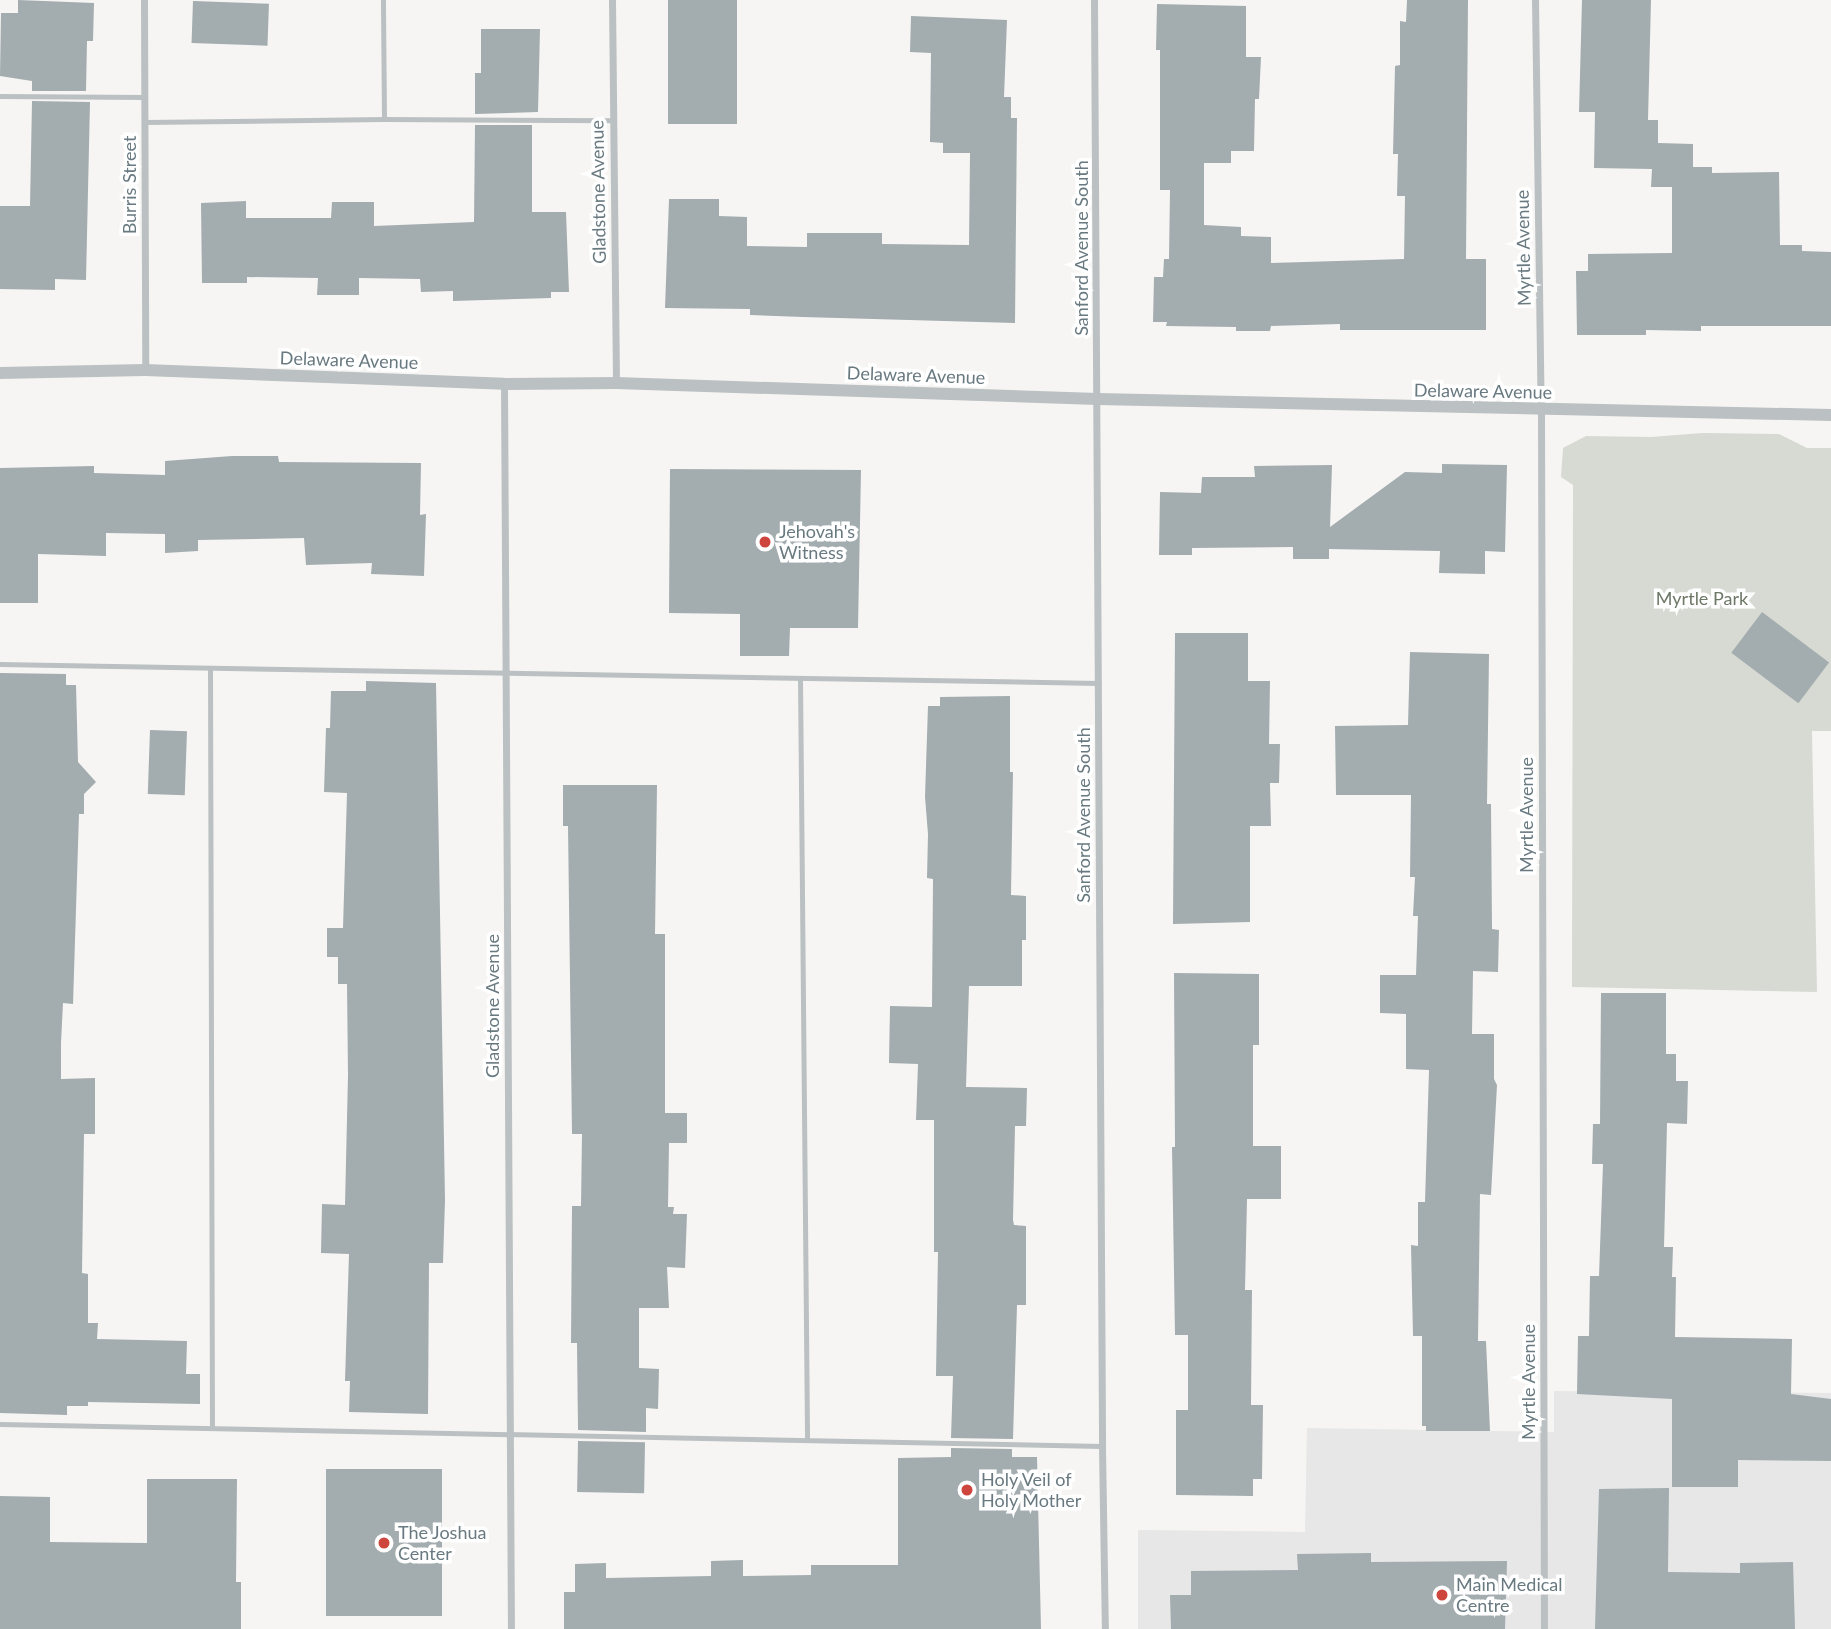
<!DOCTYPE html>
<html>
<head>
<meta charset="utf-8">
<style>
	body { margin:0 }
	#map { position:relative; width:1831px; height:1629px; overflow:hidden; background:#f6f5f3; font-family:Lato,sans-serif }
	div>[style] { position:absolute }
	.built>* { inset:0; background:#e6e7e6 }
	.green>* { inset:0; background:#d6dad2 }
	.building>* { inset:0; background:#a3acaf; transform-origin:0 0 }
	.service>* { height:5px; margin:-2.5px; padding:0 2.5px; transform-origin:2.5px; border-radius:2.5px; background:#bbc0c2 }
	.minor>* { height:7px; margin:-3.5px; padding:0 3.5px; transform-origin:3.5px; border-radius:3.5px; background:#bbc0c2 }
	.tertiary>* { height:12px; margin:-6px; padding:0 6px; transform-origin:6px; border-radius:6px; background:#bbc0c2 }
	.dots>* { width:19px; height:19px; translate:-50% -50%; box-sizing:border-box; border:4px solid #fff; border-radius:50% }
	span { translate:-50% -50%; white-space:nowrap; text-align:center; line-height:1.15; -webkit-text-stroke:7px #fff; paint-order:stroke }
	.street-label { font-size:18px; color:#687980 }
	.poi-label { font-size:18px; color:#687980 }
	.left { translate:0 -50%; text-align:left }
	.park-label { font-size:18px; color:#6d7866 }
</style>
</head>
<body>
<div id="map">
	<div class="built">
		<div style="clip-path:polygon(1554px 1391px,1831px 1393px,1831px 1629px,1138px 1629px,1138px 1530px,1305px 1532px,1307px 1428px,1554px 1432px)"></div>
	</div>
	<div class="green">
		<div style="clip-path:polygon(1703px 433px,1779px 434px,1807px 448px,1831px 448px,1831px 731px,1812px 731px,1817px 992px,1572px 987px,1573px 485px,1561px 477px,1563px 448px,1586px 436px,1651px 437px)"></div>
	</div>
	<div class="building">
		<div style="clip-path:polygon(18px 0,94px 3px,93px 41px,87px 41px,86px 91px,32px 91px,32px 81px,0 76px,1px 13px,18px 13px)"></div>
		<div style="left:668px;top:0;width:69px;height:124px"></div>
		<div style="clip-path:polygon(1407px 0,1468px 0,1466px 259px,1486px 259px,1486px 330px,1340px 330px,1340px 324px,1271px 326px,1270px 331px,1236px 331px,1236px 327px,1166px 326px,1167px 322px,1153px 322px,1154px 277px,1163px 277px,1164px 259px,1169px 259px,1170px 190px,1160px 190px,1160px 50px,1156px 50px,1157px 4px,1246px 6px,1246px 57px,1261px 57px,1259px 99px,1255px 99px,1254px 151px,1231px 151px,1231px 163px,1204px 163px,1204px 225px,1241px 227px,1241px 236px,1271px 237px,1271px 263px,1404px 259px,1405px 196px,1397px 196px,1398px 154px,1393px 154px,1395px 66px,1400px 65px,1400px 21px,1406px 22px)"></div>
		<div style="clip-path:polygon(1582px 0,1651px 0,1648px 120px,1658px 120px,1658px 143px,1693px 144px,1693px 167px,1712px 167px,1712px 173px,1779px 172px,1780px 245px,1802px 245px,1802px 251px,1831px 252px,1831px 326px,1701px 326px,1701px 331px,1646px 330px,1646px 335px,1577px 335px,1576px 271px,1588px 271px,1588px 254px,1672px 253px,1672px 187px,1651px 187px,1652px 169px,1594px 168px,1595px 112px,1579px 112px)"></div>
		<div style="left:193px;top:1px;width:76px;height:42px;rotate:2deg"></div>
		<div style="clip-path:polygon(911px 16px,1007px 20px,1004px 97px,1011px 97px,1011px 118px,1017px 118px,1015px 323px,803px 317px,750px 315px,750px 309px,665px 308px,669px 199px,719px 199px,719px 216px,747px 217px,747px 246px,807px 247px,807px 233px,882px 233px,882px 244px,969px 245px,970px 153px,943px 153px,943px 143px,930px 142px,931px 53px,910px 52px)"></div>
		<div style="clip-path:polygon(481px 29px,540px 29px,538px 112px,475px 114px,475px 73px,481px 73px)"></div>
		<div style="clip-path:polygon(32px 101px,90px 102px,86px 280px,55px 279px,55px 290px,0 289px,0 206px,30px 206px)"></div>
		<div style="clip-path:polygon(475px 125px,532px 125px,532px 212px,566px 212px,569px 292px,551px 292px,551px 298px,453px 301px,453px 291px,421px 292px,420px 279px,359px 278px,359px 295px,317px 295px,318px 278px,247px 277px,247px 283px,202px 283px,201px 203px,246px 201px,246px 218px,331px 218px,332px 202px,374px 202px,374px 226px,474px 222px)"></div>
		<div style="clip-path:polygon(232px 456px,278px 456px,279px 462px,421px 463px,420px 515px,426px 514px,424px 576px,371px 574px,372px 563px,306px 565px,304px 538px,198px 540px,198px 551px,165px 553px,165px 534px,106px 533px,106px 556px,38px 554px,38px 603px,0 603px,0 468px,94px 466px,94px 473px,165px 475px,165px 461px)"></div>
		<div style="clip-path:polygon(1442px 464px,1507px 465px,1505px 552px,1485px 551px,1485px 574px,1439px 573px,1440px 551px,1329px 549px,1329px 559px,1293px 559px,1293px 547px,1192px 548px,1192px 555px,1159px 555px,1160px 492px,1201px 493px,1202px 477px,1255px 477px,1254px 466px,1332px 465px,1330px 527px,1405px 472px,1442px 473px)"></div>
		<div style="clip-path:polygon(670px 469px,861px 470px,858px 628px,790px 628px,789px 656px,740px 656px,740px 614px,669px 613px)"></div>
		<div style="left:1762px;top:612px;width:84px;height:51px;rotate:37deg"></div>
		<div style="clip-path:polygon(1175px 633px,1248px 633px,1248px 681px,1270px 681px,1269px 744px,1280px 744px,1279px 783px,1270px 783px,1271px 826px,1250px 826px,1250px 922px,1173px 924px)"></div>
		<div style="clip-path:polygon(1410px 652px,1489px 654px,1487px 804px,1491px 804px,1492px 929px,1499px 930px,1498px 972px,1473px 971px,1472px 1034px,1494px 1034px,1494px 1079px,1497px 1085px,1491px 1195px,1480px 1194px,1478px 1341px,1486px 1341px,1490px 1431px,1426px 1431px,1426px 1426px,1422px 1426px,1422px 1336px,1413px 1336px,1411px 1245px,1418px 1246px,1418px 1202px,1425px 1202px,1429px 1070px,1406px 1069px,1406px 1014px,1380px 1013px,1380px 975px,1416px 975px,1418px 916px,1413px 916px,1415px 877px,1410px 877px,1411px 795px,1336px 795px,1335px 726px,1408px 725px)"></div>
		<div style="clip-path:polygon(0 673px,66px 674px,66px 685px,76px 685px,78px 762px,96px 782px,84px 794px,84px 814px,79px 814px,73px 1004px,63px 1003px,61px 1043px,61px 1079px,95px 1078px,95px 1134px,84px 1134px,82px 1273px,88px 1274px,88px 1323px,98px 1323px,97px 1339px,187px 1341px,186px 1374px,200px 1374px,200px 1404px,88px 1402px,88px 1406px,67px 1406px,67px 1415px,0 1413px)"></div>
		<div style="clip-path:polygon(366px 681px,436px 683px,445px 1200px,443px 1263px,429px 1263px,428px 1414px,349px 1412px,350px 1381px,345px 1381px,349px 1254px,321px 1253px,322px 1204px,345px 1205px,348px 1075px,347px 984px,338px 984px,338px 957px,327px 957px,327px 928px,343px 928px,347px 793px,324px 792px,326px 728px,330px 728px,331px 691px,366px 691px)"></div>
		<div style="clip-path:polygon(1010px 696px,1010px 772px,1013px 772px,1011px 895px,1026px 896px,1026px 940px,1022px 940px,1022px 986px,969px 986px,966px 1087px,1027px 1088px,1026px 1126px,1015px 1126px,1013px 1220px,1014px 1225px,1026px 1226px,1026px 1305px,1017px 1305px,1013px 1439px,951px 1438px,953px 1376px,936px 1376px,938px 1252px,934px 1252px,934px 1120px,916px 1120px,918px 1064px,889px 1063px,890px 1006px,932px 1007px,933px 879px,927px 878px,928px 834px,925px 797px,928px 706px,940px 706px,940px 697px)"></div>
		<div style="left:150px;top:730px;width:37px;height:64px;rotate:2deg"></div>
		<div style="clip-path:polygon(563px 785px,657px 785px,655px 934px,665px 934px,665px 1113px,687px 1113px,687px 1143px,669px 1143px,668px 1207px,674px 1207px,673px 1214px,687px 1214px,685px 1268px,667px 1267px,669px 1308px,639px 1308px,639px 1368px,659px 1369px,658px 1409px,646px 1408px,646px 1432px,578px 1430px,577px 1343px,571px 1343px,572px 1206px,581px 1206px,582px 1134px,572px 1134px,568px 826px,563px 826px)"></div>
		<div style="clip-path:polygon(1174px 973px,1259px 974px,1259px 1045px,1253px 1045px,1253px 1146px,1281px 1146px,1281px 1199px,1247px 1199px,1245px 1290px,1252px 1290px,1251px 1405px,1263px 1405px,1262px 1479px,1253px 1479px,1253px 1496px,1176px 1495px,1176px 1410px,1188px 1410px,1188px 1335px,1175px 1335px,1172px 1147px,1175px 1147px)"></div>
		<div style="clip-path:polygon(1601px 993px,1666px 993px,1666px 1054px,1676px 1054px,1676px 1081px,1688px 1081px,1687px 1124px,1667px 1123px,1664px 1247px,1673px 1247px,1672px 1277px,1676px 1277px,1675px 1337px,1792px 1339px,1791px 1394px,1831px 1399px,1831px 1461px,1738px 1460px,1738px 1487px,1672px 1487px,1672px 1399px,1577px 1394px,1578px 1336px,1589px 1336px,1590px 1276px,1599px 1276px,1603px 1164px,1592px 1164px,1593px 1124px,1600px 1124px)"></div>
		<div style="left:578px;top:1441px;width:67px;height:51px;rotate:1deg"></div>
		<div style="clip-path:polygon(951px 1448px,1012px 1449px,1012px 1457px,1037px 1457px,1041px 1629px,564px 1629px,564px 1592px,575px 1592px,575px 1564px,606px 1563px,606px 1578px,711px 1576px,711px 1561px,743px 1560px,743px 1576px,811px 1575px,811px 1565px,898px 1565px,898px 1458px,951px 1457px)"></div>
		<div style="left:326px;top:1469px;width:116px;height:147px"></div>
		<div style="clip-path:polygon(147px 1479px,237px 1479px,236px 1582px,241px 1582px,241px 1629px,0 1629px,0 1496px,50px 1497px,50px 1542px,147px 1543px)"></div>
		<div style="clip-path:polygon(1669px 1488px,1668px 1572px,1740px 1573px,1740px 1563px,1793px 1562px,1795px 1629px,1595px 1629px,1599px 1489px)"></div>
		<div style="clip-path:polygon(1371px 1553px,1371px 1562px,1507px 1561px,1505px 1629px,1171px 1629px,1170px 1595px,1191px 1595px,1191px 1571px,1298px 1570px,1297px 1554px)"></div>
	</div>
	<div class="service">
		<div style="left:0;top:96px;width:145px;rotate:0.4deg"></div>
		<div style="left:384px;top:119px;width:229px;rotate:0.3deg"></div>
		<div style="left:145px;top:122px;width:239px;rotate:-0.7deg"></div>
		<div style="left:384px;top:119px;width:119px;rotate:-90.5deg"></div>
		<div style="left:0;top:664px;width:1099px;rotate:0.99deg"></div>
		<div style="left:210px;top:668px;width:760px;rotate:89.85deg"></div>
		<div style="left:800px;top:678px;width:762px;rotate:89.47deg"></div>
		<div style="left:0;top:1424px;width:1102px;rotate:1.14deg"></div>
	</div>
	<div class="minor">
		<div style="left:144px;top:0;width:370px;rotate:89.8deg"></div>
		<div style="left:612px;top:0;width:383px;rotate:89.4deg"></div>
		<div style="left:1094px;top:0;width:1446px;rotate:89.68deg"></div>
		<div style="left:1102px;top:1446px;width:183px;rotate:89.1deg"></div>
		<div style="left:1535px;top:0;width:410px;rotate:89.2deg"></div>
		<div style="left:1541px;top:410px;width:1219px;rotate:89.86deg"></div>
		<div style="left:504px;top:384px;width:1245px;rotate:89.68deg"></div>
	</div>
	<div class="tertiary">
		<div style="left:0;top:373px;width:145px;rotate:-1.2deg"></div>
		<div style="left:145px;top:370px;width:359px;rotate:2.2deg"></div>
		<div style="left:504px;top:384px;width:112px;rotate:-0.5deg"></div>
		<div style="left:616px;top:383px;width:482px;rotate:1.9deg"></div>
		<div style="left:1098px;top:399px;width:733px;rotate:1.25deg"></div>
	</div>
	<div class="dots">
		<div style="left:765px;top:542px;background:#cd453c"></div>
		<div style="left:967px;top:1490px;background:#cd453c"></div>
		<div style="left:384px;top:1543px;background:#cd453c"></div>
		<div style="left:1442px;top:1595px;background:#cd453c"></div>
	</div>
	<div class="street-label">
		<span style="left:129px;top:185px;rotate:-90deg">Burris Street</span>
		<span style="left:598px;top:192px;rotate:-91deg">Gladstone Avenue</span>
		<span style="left:1081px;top:248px;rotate:-90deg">Sanford Avenue South</span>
		<span style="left:1523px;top:248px;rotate:-91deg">Myrtle Avenue</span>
		<span style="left:349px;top:360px;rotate:2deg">Delaware Avenue</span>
		<span style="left:916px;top:375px;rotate:2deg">Delaware Avenue</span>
		<span style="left:1483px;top:391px;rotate:1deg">Delaware Avenue</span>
		<span style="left:1083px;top:815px;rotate:-90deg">Sanford Avenue South</span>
		<span style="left:1526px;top:815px;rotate:-90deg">Myrtle Avenue</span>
		<span style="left:492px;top:1006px;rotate:-90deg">Gladstone Avenue</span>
		<span style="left:1528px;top:1382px;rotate:-90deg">Myrtle Avenue</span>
	</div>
	<div class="poi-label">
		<span class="left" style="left:779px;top:542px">Jehovah's<br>Witness</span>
		<span class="left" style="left:981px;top:1490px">Holy Veil of<br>Holy Mother</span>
		<span class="left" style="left:398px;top:1543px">The Joshua<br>Center</span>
		<span class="left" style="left:1456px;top:1595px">Main Medical<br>Centre</span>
	</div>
	<div class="park-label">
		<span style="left:1702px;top:598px">Myrtle Park</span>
	</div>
</div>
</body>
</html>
